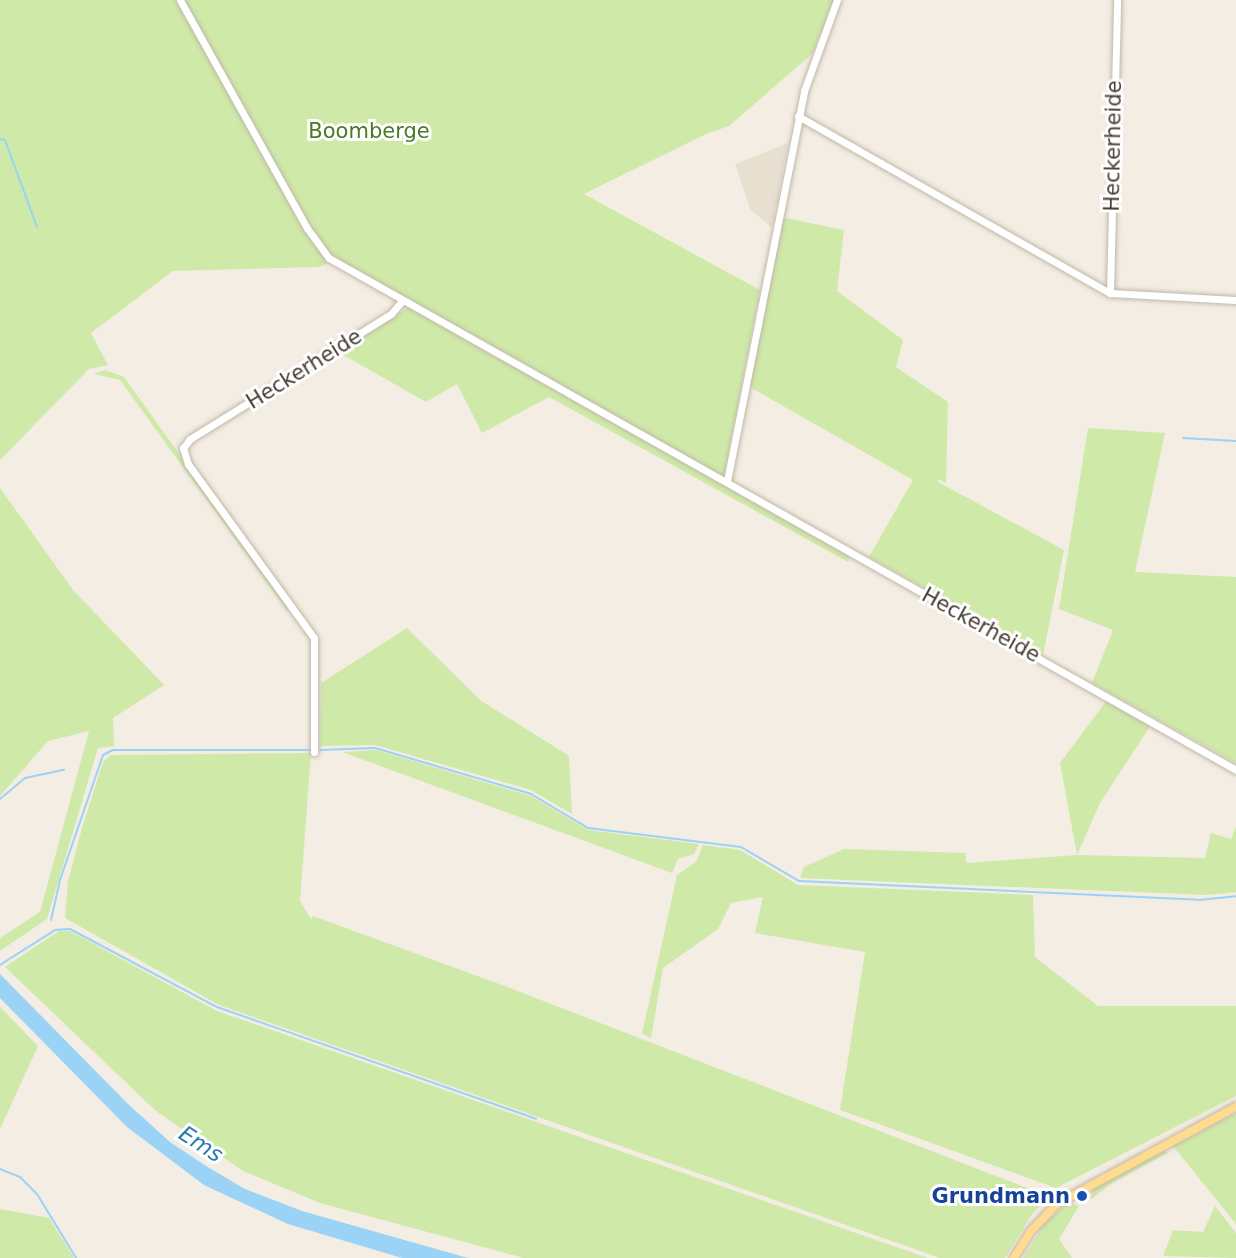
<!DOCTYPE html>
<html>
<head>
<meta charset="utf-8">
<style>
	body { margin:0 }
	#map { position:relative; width:1236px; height:1258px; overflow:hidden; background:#f3ede3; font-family:"DejaVu Sans",sans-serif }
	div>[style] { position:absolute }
	.residential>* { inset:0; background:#e7dfd0 }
	.green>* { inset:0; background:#cfeaa8 }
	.water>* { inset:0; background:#9ad3f5 }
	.stream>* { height:2px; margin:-1px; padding:0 1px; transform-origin:1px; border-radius:1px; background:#9ad3f5 }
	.roads { filter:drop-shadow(0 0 2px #c2b7a8) drop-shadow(0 0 2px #c2b7a8) }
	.minor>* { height:7px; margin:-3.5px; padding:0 3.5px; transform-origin:3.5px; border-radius:3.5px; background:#fff }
	.major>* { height:8px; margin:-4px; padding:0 4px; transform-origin:4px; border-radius:4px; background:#ffdb8f }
	.dots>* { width:16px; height:16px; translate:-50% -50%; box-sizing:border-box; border:3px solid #fff; border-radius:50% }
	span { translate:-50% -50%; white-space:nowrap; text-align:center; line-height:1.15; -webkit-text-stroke:6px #fff; paint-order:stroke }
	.park-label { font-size:21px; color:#477a23 }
	.street-label { font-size:21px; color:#453d33 }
	.transit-label { font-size:21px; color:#164399; font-weight:700 }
	.right { translate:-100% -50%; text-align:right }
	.water-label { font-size:22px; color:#257aaf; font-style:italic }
</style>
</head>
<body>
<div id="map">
	<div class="residential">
		<div style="clip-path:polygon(788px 143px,772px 227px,772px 228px,750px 209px,735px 164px)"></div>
	</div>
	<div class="green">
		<div style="clip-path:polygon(0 0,834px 0,812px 54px,729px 126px,706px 134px,584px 194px,760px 290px,723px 482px,850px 555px,848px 562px,549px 397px,482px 433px,457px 384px,426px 402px,338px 352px,416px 303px,337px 260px,319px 267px,173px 271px,91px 333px,108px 365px,89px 369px,0 460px)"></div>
		<div style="clip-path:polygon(781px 217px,844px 230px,837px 291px,903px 340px,896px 367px,948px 402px,946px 483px,939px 479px,938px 482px,1064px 550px,1043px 655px,869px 557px,913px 480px,748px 386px)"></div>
		<div style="clip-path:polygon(105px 370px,124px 377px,290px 608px,287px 611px,120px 380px,94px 374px)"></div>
		<div style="clip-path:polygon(1088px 428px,1165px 433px,1135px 572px,1236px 577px,1236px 763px,1092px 683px,1113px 630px,1059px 609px)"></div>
		<div style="clip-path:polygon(0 488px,73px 590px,164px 685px,113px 718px,114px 746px,98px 748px,47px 919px,0 951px,0 938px,40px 912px,89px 731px,48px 741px,0 796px)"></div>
		<div style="clip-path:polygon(407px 628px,480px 700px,569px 756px,572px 814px,531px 790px,375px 745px,320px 746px,321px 683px)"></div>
		<div style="clip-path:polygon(1107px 700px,1151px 725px,1100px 803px,1077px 855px,1205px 858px,1211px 833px,1231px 839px,1236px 827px,1236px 892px,1206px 895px,800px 878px,804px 867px,844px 849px,966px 853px,966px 863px,1077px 855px,1060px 763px)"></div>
		<div style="clip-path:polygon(376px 750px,531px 796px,588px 830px,699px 844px,694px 854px,678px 859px,672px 873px,342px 752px)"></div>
		<div style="clip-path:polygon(311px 753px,300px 901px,311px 919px,313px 916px,502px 985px,1050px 1197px,1032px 1214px,1005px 1258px,940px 1258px,219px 1005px,65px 918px,68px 881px,82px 828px,103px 762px,111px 755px)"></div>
		<div style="clip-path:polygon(703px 845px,740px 850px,798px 885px,1033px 895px,1035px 957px,1098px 1006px,1236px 1006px,1236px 1096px,1056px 1188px,840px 1110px,865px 952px,755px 933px,763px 897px,731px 903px,718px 929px,663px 968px,651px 1038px,642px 1034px,677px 875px,696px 862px)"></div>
		<div style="clip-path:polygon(59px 931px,70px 931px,217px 1011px,928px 1258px,524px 1258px,320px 1203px,243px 1171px,156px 1111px,5px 967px)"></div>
		<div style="clip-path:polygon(0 1007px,38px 1046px,0 1129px)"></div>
		<div style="clip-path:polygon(1236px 1113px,1236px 1224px,1173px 1146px)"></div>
		<div style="clip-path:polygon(1162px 1150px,1168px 1153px,1112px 1183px,1090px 1200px,1093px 1188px)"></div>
		<div style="clip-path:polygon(1070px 1202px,1079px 1206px,1059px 1239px,1072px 1258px,1023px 1258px,1045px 1223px)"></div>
		<div style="clip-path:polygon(1215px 1206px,1236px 1233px,1236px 1258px,1163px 1256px,1173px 1230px,1203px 1232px)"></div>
		<div style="clip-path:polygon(0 1209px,49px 1218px,74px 1258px,0 1258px)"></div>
	</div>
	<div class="water">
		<div style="clip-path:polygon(0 974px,128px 1104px,170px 1142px,206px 1166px,245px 1189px,302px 1211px,468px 1258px,402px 1258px,288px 1224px,204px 1185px,127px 1127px,0 998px)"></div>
	</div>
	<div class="stream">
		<div style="left:0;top:139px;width:5px;rotate:11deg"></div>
		<div style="left:5px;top:140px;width:93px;rotate:69.8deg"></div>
		<div style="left:1183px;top:438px;width:53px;rotate:3.2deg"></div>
		<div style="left:320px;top:750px;width:55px;rotate:-2.1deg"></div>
		<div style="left:375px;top:748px;width:163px;rotate:16.4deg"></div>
		<div style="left:531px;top:794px;width:66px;rotate:30.8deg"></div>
		<div style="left:588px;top:828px;width:154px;rotate:7.1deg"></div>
		<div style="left:741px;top:847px;width:67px;rotate:30.4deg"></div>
		<div style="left:799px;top:881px;width:400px;rotate:2.7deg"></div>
		<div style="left:1199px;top:900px;width:37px;rotate:-6deg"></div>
		<div style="left:0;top:799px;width:33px;rotate:-40deg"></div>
		<div style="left:25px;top:778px;width:40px;rotate:-12deg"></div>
		<div style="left:51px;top:920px;width:41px;rotate:-77.3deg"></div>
		<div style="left:60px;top:880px;width:132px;rotate:-71deg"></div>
		<div style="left:103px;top:755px;width:11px;rotate:-27deg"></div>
		<div style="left:113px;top:750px;width:197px"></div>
		<div style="left:0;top:965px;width:65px;rotate:-32.5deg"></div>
		<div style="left:55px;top:930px;width:15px;rotate:-4deg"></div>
		<div style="left:70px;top:929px;width:166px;rotate:28deg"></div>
		<div style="left:217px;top:1007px;width:338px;rotate:19.3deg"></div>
		<div style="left:0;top:1169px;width:22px;rotate:22deg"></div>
		<div style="left:20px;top:1177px;width:24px;rotate:45deg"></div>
		<div style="left:37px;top:1194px;width:75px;rotate:58.6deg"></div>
	</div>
	<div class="roads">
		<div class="minor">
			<div style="left:180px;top:0;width:261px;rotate:60.9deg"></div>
			<div style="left:307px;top:228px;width:37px;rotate:54deg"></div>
			<div style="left:329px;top:258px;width:1042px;rotate:29.44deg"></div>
			<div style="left:798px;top:116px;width:359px;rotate:29.6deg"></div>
			<div style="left:1110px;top:293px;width:126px;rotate:3.2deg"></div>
			<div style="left:1110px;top:293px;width:293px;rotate:-88.6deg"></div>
			<div style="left:727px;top:481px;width:398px;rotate:-78.8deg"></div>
			<div style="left:804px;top:91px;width:97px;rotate:-70.1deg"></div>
			<div style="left:314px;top:752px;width:114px;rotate:-90deg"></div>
			<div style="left:314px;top:638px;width:215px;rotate:-125.9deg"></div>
			<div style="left:188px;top:464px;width:17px;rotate:-107deg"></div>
			<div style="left:183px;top:448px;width:11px;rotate:-52deg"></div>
			<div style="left:190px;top:439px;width:237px;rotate:-31.9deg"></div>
			<div style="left:391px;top:314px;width:17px;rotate:-50deg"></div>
		</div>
		<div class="major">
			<div style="left:1014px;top:1258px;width:32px;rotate:-58deg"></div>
			<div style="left:1031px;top:1231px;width:37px;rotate:-46deg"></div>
			<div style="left:1057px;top:1204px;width:204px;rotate:-28.5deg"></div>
		</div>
	</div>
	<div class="dots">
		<div style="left:1082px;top:1196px;background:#1a4fb4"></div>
	</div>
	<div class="park-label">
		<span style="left:369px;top:131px">Boomberge</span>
	</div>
	<div class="street-label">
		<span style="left:1113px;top:146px;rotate:-89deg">Heckerheide</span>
		<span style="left:304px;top:369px;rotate:-32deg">Heckerheide</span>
		<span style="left:981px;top:625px;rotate:29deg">Heckerheide</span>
	</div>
	<div class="transit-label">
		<span class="right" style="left:1070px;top:1196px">Grundmann</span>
	</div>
	<div class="water-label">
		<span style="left:201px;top:1144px;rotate:33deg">Ems</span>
	</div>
</div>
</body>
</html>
